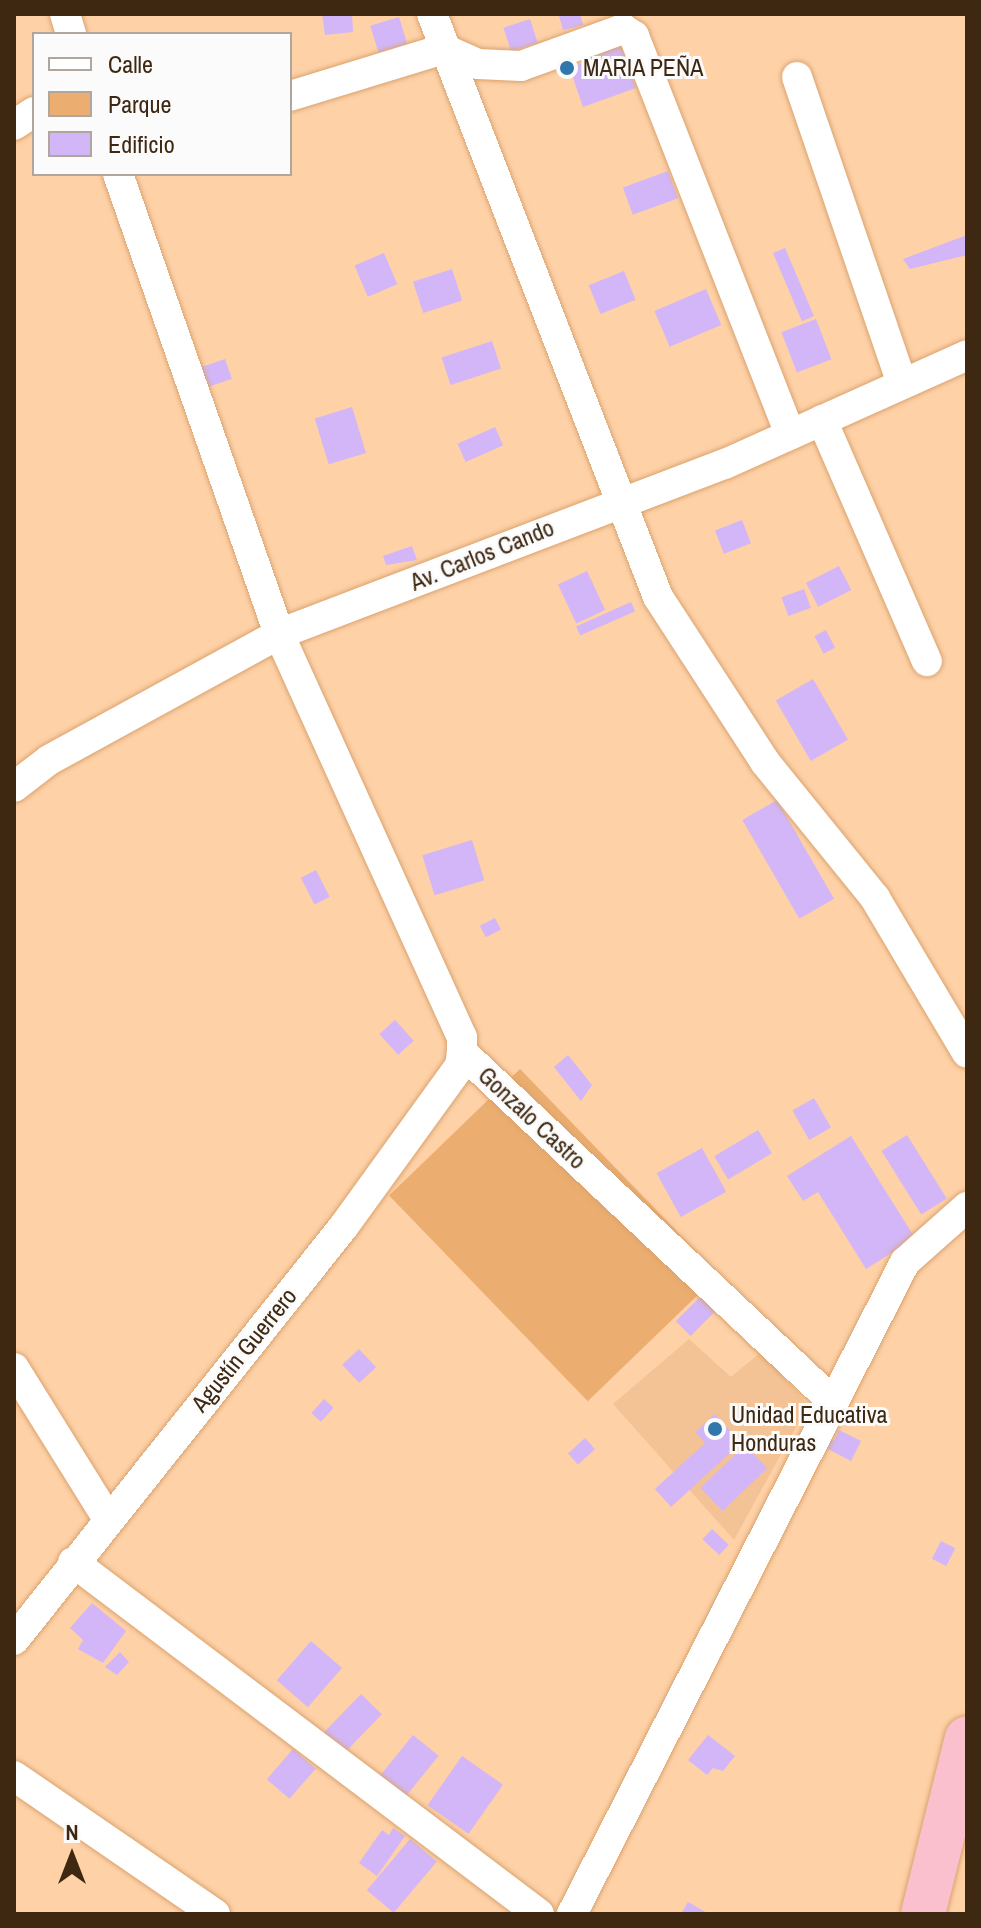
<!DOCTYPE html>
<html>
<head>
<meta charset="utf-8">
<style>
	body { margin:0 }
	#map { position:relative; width:981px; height:1928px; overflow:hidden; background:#fed1a7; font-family:"Archivo Narrow",sans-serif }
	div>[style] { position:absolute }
	.built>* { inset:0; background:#f4c395 }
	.green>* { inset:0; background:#ebad70; transform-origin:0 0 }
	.building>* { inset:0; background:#d2b6f7; transform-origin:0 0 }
	.roads { filter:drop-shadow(0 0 2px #daa36f) drop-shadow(0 0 2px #daa36f) }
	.minor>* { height:30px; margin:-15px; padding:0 15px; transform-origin:15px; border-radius:15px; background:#fff }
	.highway>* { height:44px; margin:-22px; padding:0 22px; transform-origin:22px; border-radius:22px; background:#fbc0cd }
	.dots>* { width:22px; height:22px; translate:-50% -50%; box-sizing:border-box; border:4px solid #fbfbfb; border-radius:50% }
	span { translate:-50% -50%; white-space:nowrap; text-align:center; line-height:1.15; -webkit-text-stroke:6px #fbfbfb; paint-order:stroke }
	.poi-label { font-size:24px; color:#3e2812 }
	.left { translate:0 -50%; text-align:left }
	.street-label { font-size:24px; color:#3e2812 }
	.frame { position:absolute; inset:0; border:16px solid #3e2812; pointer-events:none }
	.legend { position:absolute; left:32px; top:32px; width:260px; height:144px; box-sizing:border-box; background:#fbfbfb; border:2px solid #afa79e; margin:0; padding:10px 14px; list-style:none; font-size:24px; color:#3e2812 }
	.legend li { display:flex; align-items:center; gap:16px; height:40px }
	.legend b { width:40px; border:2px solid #afa79e }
	.north { position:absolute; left:32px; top:1816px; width:80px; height:80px; -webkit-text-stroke:6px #fbfbfb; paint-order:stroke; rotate:0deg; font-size:22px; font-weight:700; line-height:32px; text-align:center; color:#3e2812 }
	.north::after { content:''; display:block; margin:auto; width:28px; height:36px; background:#3e2812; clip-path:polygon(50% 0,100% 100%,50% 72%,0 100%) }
</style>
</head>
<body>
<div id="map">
	<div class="built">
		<div style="clip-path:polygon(689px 1339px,731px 1377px,761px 1352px,808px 1405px,734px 1540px,613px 1404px)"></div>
	</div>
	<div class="green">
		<div style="left:520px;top:1069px;width:286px;height:182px;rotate:46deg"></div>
	</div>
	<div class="building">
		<div style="clip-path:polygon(322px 14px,352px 14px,353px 32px,325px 35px)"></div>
		<div style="clip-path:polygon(580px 14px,583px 25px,563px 30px,559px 16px)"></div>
		<div style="left:399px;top:17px;width:28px;height:30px;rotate:73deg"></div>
		<div style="left:530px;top:19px;width:25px;height:28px;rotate:72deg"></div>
		<div style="clip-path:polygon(620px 44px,636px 88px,583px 107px,570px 69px)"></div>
		<div style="left:668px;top:171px;width:29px;height:48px;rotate:70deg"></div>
		<div style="clip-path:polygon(967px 235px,967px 255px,910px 269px,903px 259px)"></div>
		<div style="left:785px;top:248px;width:74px;height:13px;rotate:67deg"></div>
		<div style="left:384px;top:253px;width:34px;height:32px;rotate:67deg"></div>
		<div style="left:452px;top:269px;width:33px;height:41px;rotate:72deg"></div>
		<div style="left:624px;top:271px;width:31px;height:38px;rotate:68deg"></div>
		<div style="left:706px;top:289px;width:39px;height:56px;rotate:67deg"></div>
		<div style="left:816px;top:319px;width:43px;height:37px;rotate:69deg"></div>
		<div style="left:492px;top:341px;width:29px;height:53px;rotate:72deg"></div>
		<div style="left:225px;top:359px;width:21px;height:28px;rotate:71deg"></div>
		<div style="left:352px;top:407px;width:48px;height:39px;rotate:73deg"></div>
		<div style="left:495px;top:427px;width:20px;height:41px;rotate:66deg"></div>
		<div style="left:742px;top:520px;width:25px;height:29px;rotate:69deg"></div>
		<div style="clip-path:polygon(412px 546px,417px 560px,386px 565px,383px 556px)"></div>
		<div style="left:839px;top:566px;width:27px;height:37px;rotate:63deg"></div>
		<div style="left:587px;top:571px;width:43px;height:32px;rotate:65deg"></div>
		<div style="left:804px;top:589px;width:20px;height:24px;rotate:70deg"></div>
		<div style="left:631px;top:602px;width:10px;height:60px;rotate:66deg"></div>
		<div style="left:826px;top:630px;width:20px;height:13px;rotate:63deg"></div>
		<div style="left:813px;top:679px;width:70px;height:43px;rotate:60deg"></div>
		<div style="left:777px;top:800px;width:114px;height:40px;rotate:60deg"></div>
		<div style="left:472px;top:840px;width:42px;height:52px;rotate:73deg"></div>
		<div style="left:316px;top:870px;width:30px;height:17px;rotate:63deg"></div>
		<div style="left:495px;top:918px;width:13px;height:17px;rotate:63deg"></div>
		<div style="left:395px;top:1020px;width:28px;height:21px;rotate:48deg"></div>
		<div style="clip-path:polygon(568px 1055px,592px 1085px,581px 1101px,554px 1067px)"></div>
		<div style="left:814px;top:1098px;width:34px;height:25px;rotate:60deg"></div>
		<div style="left:758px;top:1130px;width:27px;height:51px;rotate:59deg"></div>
		<div style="left:907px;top:1135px;width:75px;height:30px;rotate:58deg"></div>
		<div style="clip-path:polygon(851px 1136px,915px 1238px,866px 1269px,818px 1192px,803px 1201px,787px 1176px)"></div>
		<div style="left:702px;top:1148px;width:50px;height:52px;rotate:61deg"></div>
		<div style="left:709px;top:1288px;width:21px;height:47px;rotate:45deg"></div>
		<div style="left:359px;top:1349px;width:25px;height:23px;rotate:47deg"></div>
		<div style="left:324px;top:1399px;width:13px;height:19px;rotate:42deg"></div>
		<div style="clip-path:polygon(715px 1414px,741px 1443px,671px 1507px,655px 1489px,705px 1443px,695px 1432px)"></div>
		<div style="clip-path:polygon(839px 1430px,861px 1441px,851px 1461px,820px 1445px,824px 1437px,834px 1441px)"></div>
		<div style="left:585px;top:1438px;width:15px;height:23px;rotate:48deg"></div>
		<div style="left:745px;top:1445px;width:32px;height:62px;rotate:46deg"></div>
		<div style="left:712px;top:1529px;width:23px;height:14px;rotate:43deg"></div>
		<div style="left:941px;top:1541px;width:16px;height:20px;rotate:27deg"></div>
		<div style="clip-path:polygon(92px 1603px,126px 1631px,103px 1663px,78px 1649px,83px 1640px,70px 1628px)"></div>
		<div style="left:311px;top:1641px;width:41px;height:52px;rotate:41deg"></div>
		<div style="clip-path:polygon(120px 1652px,129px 1662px,117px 1675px,105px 1667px)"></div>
		<div style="left:361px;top:1694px;width:29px;height:57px;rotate:44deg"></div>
		<div style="left:413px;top:1735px;width:33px;height:60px;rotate:39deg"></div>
		<div style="clip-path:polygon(708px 1735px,735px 1756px,723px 1771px,713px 1768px,707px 1775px,688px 1760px)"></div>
		<div style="left:293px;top:1749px;width:30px;height:40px;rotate:41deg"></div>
		<div style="left:462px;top:1756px;width:50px;height:60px;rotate:35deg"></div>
		<div style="clip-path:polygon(393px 1828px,405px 1836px,377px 1876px,359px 1863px,382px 1830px,389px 1835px)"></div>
		<div style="left:410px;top:1839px;width:35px;height:67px;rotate:40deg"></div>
		<div style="clip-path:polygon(688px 1902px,709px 1914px,681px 1914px)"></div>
	</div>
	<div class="roads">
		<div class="minor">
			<div style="left:65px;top:14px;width:21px;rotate:73deg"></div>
			<div style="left:432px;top:14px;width:625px;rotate:68.81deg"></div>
			<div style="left:658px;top:597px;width:197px;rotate:57deg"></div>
			<div style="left:765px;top:762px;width:175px;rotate:51deg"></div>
			<div style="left:875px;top:898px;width:180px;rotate:59.3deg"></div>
			<div style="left:797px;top:77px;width:324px;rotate:71.1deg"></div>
			<div style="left:290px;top:96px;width:161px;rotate:-17deg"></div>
			<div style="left:444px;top:49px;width:37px;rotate:24deg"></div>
			<div style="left:478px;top:64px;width:43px;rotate:2.7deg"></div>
			<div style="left:521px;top:66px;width:109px;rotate:-19.9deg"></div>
			<div style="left:623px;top:29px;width:13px;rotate:32deg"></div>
			<div style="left:634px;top:36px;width:428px;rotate:68.6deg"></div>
			<div style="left:14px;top:125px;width:24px;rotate:-33deg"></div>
			<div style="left:118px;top:174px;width:487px;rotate:70.7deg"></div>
			<div style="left:279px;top:634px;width:443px;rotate:65.6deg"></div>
			<div style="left:462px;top:1037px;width:15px;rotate:90deg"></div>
			<div style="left:462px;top:1052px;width:507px;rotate:43.32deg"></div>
			<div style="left:822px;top:420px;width:263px;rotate:66.5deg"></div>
			<div style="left:14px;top:787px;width:44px;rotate:-37.6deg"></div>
			<div style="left:49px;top:760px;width:262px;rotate:-28.7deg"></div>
			<div style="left:279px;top:634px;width:477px;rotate:-20.9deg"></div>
			<div style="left:725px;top:464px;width:265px;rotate:-24.2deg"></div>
			<div style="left:14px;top:1368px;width:178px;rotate:58.1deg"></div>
			<div style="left:73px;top:1562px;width:584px;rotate:37.07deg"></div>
			<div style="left:14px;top:1640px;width:529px;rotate:-51.44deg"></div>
			<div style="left:344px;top:1226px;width:198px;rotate:-54.1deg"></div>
			<div style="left:460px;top:1066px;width:14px;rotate:-82deg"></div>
			<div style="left:14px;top:1776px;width:244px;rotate:34.5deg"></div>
			<div style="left:572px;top:1914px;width:732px;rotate:-62.94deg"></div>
			<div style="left:905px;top:1262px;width:83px;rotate:-41.6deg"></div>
		</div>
		<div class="highway">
			<div style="left:923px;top:1914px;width:181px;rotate:-76deg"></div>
		</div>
	</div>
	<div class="dots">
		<div style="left:567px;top:68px;background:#3177ac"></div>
		<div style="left:715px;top:1429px;background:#3177ac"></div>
	</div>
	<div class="poi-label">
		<span class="left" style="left:583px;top:68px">MARIA PEÑA</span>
		<span class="left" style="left:731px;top:1429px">Unidad Educativa<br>Honduras</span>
	</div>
	<div class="street-label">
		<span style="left:482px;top:555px;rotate:-22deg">Av. Carlos Cando</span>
		<span style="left:532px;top:1118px;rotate:43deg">Gonzalo Castro</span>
		<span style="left:244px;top:1350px;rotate:-51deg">Agustín Guerrero</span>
	</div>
	<div class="frame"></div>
	<ul class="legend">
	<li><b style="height:10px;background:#fff"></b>Calle</li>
	<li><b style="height:22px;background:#ebad70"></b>Parque</li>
	<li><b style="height:22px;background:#d2b6f7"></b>Edificio</li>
	</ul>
	<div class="north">N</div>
</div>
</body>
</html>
